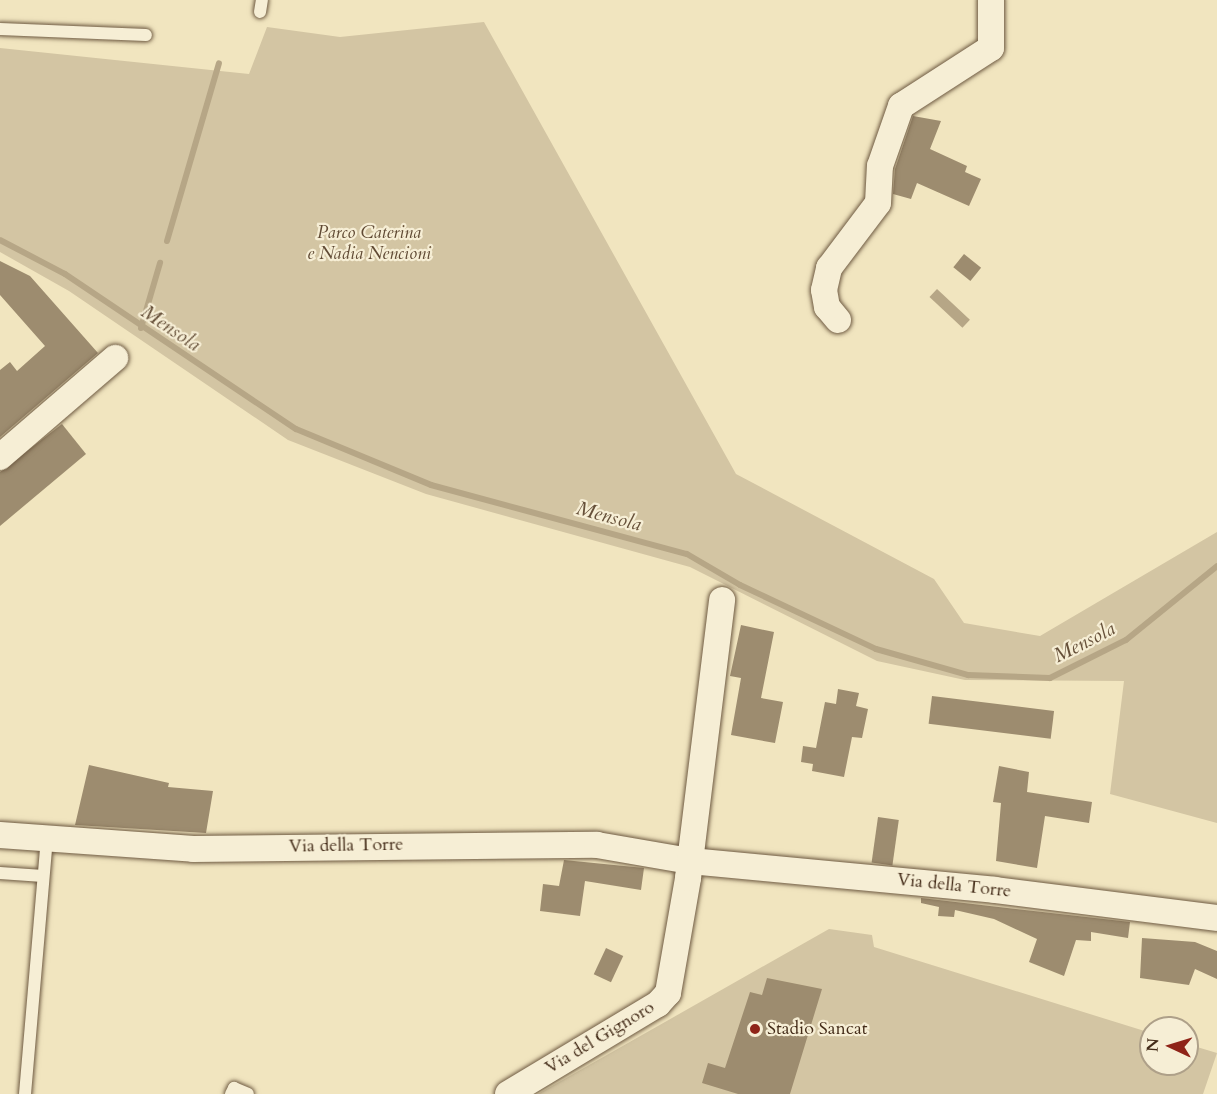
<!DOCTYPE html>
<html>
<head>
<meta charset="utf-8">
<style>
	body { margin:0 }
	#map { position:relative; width:1217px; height:1094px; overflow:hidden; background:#f1e5bf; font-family:Cardo,serif }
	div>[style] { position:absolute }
	.green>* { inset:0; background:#d3c5a3 }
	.water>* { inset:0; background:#b6a686; transform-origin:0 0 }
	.stream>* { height:6px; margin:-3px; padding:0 3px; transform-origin:3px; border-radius:3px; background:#b6a686 }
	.building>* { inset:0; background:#9d8c6f; transform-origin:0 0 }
	.roads { filter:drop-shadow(0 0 2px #6e5a42) drop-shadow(0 0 2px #6e5a42) }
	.lane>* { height:12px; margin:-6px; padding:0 6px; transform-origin:6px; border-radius:6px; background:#f6eed5 }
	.street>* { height:26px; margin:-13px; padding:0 13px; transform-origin:13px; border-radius:13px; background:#f6eed5 }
	.dots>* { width:16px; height:16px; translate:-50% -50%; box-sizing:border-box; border:3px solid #f6eed5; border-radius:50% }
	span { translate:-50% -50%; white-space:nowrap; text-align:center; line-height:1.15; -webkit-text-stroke:4.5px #f6eed5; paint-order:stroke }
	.park-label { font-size:18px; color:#604a34; font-style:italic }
	.street-label { font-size:18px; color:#432b18 }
	.poi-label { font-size:18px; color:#432b18 }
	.left { translate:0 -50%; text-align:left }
	.water-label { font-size:20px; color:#665039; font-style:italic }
	.north { position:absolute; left:1139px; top:1016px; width:60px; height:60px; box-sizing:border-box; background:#f6eed5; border:2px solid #aea089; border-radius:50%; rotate:274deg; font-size:16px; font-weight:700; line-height:24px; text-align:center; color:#432b18 }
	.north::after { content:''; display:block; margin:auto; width:21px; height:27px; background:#8f2418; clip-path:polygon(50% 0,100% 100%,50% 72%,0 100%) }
</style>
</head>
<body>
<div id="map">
	<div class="green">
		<div style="clip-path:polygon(484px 22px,736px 474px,934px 579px,964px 623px,1040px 636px,1217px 532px,1217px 823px,1110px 794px,1124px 681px,965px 680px,877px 661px,690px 567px,426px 494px,288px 440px,69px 291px,0 252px,0 48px,249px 74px,267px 27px,340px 37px)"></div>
		<div style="clip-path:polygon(829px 929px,872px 935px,874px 947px,1151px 1033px,1151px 1064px,1187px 1064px,1187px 1044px,1217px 1053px,1203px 1094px,538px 1094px)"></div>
	</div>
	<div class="water">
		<div style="left:937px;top:289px;width:45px;height:11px;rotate:43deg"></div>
	</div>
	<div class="stream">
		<div style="left:0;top:240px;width:73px;rotate:27.6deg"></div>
		<div style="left:65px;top:274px;width:278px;rotate:33.9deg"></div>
		<div style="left:296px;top:429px;width:146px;rotate:22.5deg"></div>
		<div style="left:431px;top:485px;width:265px;rotate:15.1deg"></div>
		<div style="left:687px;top:554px;width:61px;rotate:30.3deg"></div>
		<div style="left:740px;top:585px;width:150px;rotate:25.2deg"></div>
		<div style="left:876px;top:649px;width:96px;rotate:15.8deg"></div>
		<div style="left:968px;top:675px;width:82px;rotate:2.1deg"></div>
		<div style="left:1050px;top:678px;width:85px;rotate:-26.6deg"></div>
		<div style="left:1126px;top:640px;width:117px;rotate:-39.1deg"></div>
		<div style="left:167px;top:241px;width:185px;rotate:-73.7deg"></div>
		<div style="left:141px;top:328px;width:68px;rotate:-73.7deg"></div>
	</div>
	<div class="building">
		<div style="clip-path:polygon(913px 116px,941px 121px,930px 149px,967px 166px,965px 172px,981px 179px,969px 206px,917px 183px,911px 199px,893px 194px,895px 169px)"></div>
		<div style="left:964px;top:254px;width:22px;height:17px;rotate:39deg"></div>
		<div style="clip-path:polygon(0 261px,30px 276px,98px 353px,0 437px,0 370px,10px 362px,17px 371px,45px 346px,0 295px)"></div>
		<div style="clip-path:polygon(62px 424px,86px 454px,0 526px,0 472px)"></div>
		<div style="clip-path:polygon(741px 625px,774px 632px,761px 698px,783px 702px,775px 743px,731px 735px,741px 678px,730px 676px)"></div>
		<div style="clip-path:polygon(838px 689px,859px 693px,856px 706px,868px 709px,862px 738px,852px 737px,844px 777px,812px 771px,813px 764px,801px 762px,803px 746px,816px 748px,825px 702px,836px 704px)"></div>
		<div style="left:932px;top:696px;width:123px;height:28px;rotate:7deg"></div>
		<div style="clip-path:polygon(89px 765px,169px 783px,168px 787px,213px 791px,206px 833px,75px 825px)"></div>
		<div style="clip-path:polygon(999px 766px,1029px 772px,1027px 792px,1092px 802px,1089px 823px,1045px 816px,1037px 868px,996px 861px,1001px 803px,993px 802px)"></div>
		<div style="left:878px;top:817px;width:21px;height:46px;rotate:8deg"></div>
		<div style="clip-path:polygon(564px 860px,644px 868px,641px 890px,585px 881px,580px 916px,540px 911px,543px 884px,559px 886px)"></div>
		<div style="clip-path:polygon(921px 898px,1130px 922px,1128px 938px,1091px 932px,1091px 941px,1076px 940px,1064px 976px,1029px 962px,1037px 939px,994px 919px,955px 910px,954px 917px,938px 916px,939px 907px,921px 903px)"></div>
		<div style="clip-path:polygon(1142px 938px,1195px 942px,1217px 951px,1217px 979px,1195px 969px,1189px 985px,1140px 978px)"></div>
		<div style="left:606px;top:948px;width:19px;height:29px;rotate:25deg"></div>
		<div style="clip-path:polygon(767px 978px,822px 989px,790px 1094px,738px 1094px,702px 1083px,708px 1063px,725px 1068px,750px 992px,762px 995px)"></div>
	</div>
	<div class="roads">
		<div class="lane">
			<div style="left:260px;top:12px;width:12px;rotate:-81deg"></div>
			<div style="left:0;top:29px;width:146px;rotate:2.4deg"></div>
			<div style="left:0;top:873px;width:43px;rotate:4deg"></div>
			<div style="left:25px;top:1094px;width:256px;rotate:-85.1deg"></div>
			<div style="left:231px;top:1094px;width:7px;rotate:-63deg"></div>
			<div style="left:234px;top:1088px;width:15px;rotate:23deg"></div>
		</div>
		<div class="street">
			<div style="left:838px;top:320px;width:17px;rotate:-130deg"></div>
			<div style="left:827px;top:307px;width:17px;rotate:-100deg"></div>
			<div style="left:824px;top:290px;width:23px;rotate:-77deg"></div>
			<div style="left:829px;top:268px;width:81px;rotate:-53deg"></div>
			<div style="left:878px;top:203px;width:37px;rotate:-87deg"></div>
			<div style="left:880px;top:166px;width:64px;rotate:-70.7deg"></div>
			<div style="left:901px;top:106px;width:107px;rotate:-32.8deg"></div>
			<div style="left:991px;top:48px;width:48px;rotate:-90deg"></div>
			<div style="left:0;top:457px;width:152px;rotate:-40.7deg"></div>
			<div style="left:0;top:835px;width:194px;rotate:4.1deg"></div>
			<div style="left:193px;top:849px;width:404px;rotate:-0.6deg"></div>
			<div style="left:597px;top:845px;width:94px;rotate:9.8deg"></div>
			<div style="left:690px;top:861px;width:306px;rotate:5.4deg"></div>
			<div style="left:995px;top:890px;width:224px;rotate:7.2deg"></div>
			<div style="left:508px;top:1094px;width:175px;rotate:-31deg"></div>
			<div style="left:658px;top:1004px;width:15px;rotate:-48deg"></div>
			<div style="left:668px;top:993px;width:117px;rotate:-80.1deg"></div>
			<div style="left:688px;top:878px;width:280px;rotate:-83deg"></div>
		</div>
	</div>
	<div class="dots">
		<div style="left:755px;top:1029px;background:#8f2418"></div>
	</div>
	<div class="park-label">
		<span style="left:369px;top:244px">Parco Caterina<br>e Nadia Nencioni</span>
	</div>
	<div class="street-label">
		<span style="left:346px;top:846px;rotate:-1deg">Via della Torre</span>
		<span style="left:954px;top:886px;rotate:6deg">Via della Torre</span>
		<span style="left:600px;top:1038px;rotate:-31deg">Via del Gignoro</span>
	</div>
	<div class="poi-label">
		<span class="left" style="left:767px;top:1029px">Stadio Sancat</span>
	</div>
	<div class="water-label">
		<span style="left:171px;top:328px;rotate:34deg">Mensola</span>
		<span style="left:609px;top:516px;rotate:15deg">Mensola</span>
		<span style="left:1084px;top:642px;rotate:-27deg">Mensola</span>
	</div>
	<div class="north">N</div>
</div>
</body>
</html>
